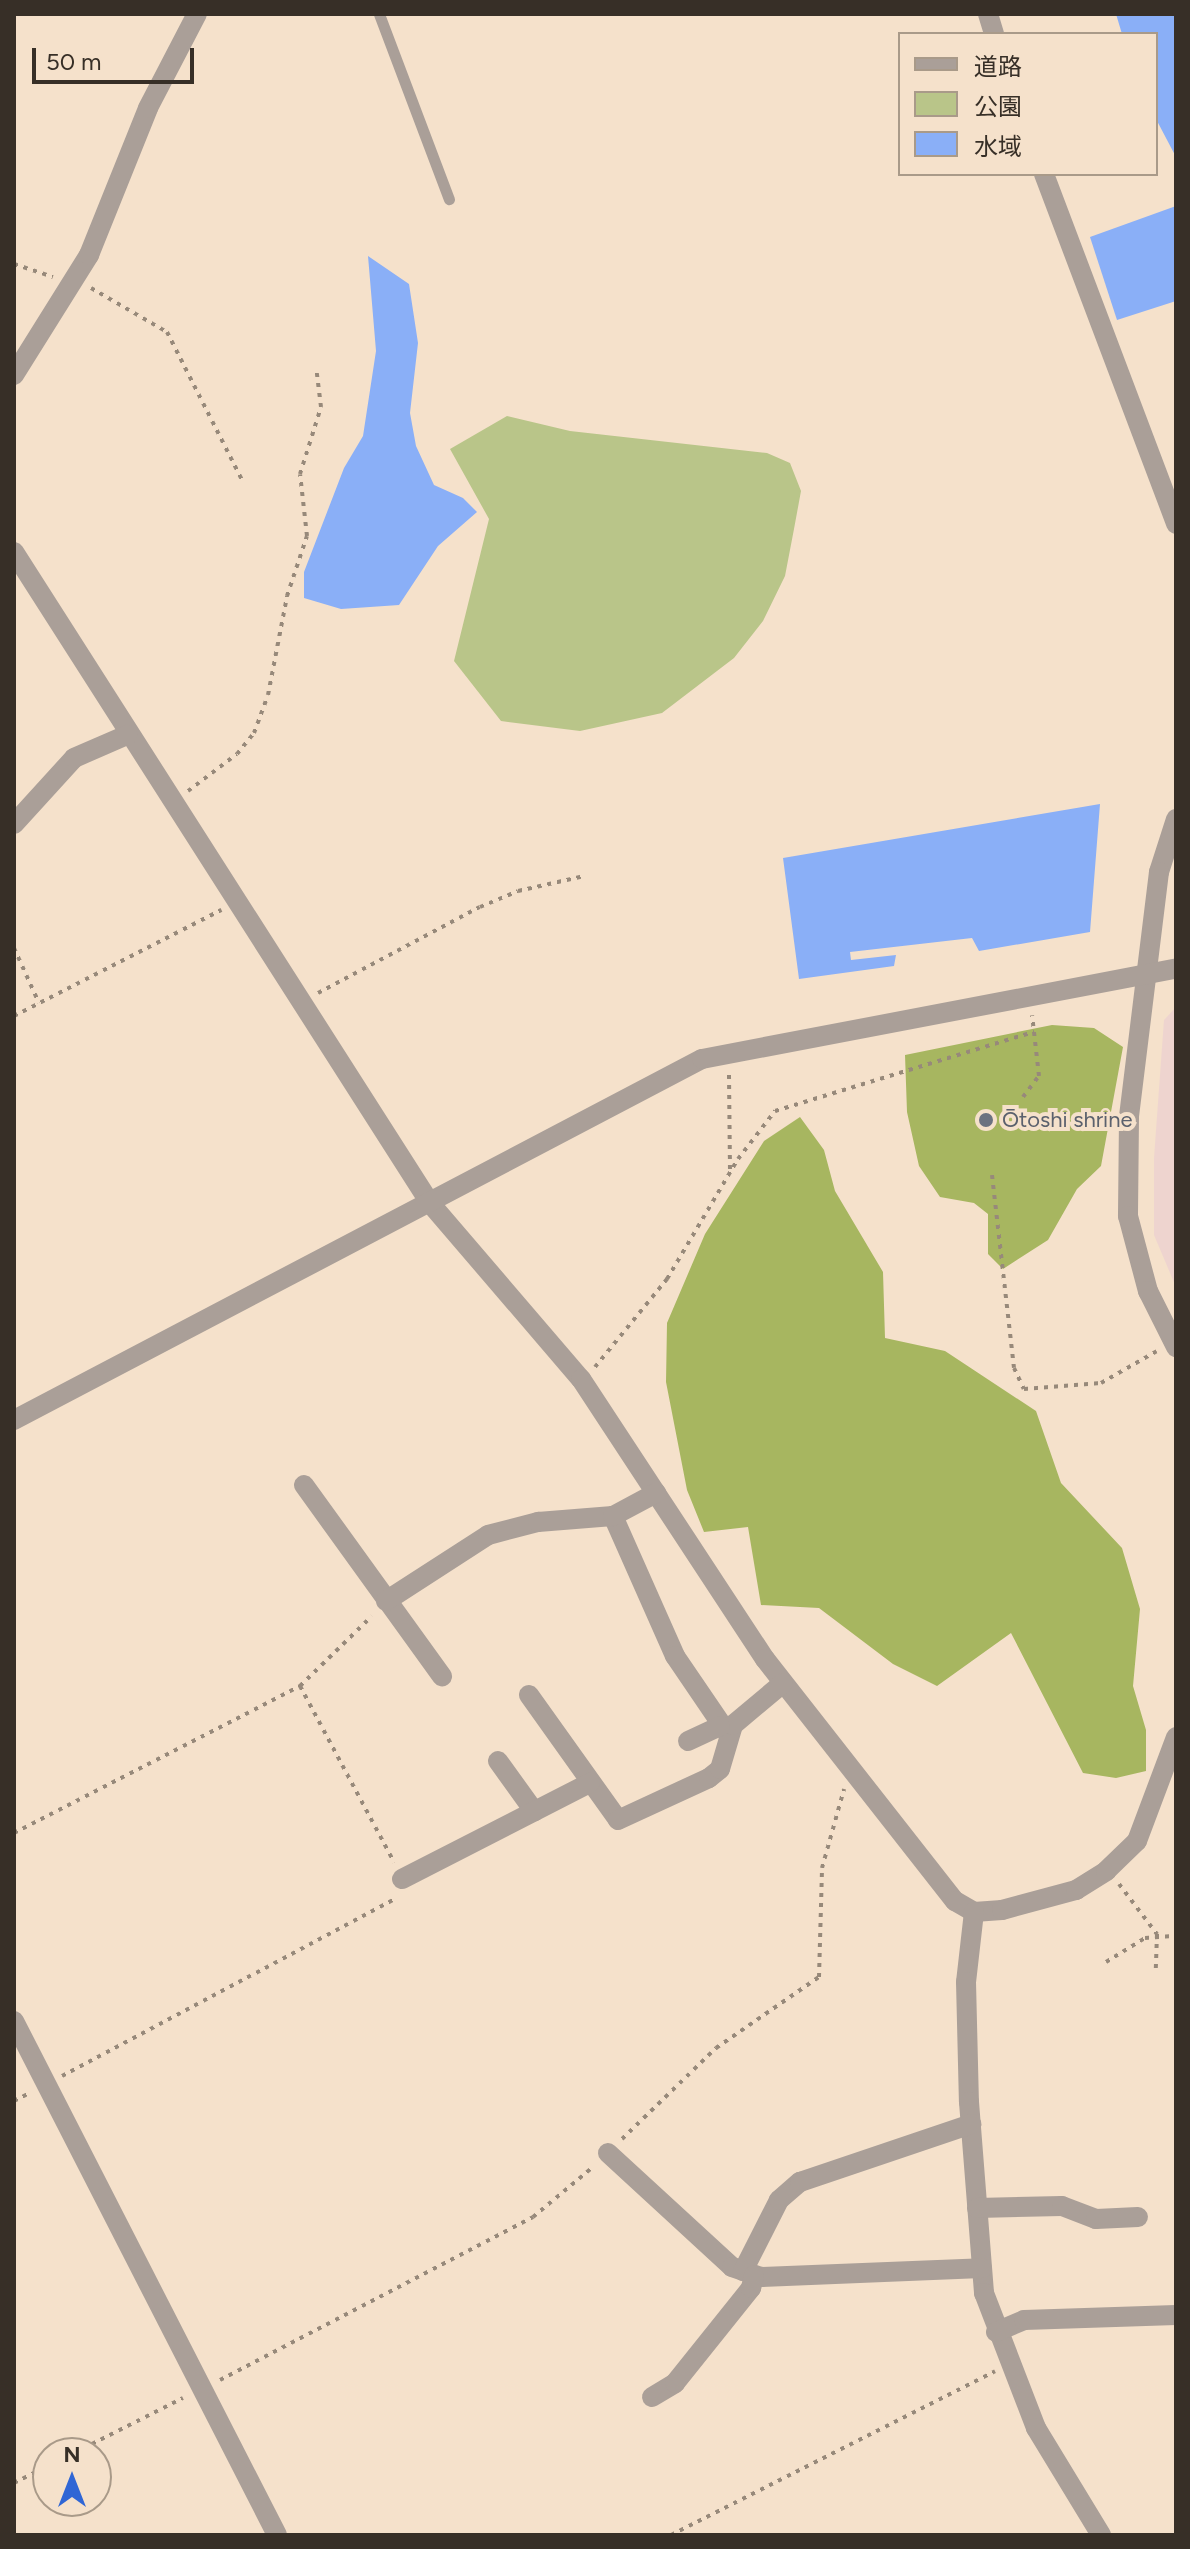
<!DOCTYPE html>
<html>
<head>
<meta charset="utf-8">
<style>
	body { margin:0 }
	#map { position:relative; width:1190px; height:2549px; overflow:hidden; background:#f5e1cb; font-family:Figtree,"Noto Sans JP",sans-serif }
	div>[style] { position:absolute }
	.industrial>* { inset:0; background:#eed4cf }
	.green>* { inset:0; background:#b9c589 }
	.forest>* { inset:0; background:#a7b660 }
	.water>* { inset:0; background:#8aaff7 }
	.path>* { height:4px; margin-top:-2px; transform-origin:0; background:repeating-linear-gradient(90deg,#97897a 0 4px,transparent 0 10px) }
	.service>* { height:11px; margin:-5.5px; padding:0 5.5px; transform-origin:5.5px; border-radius:5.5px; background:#aa9f98 }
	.minor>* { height:20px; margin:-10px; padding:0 10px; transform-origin:10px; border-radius:10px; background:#aa9f98 }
	.tertiary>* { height:20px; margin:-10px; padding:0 10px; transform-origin:10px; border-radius:10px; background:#aa9f98 }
	.dots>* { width:22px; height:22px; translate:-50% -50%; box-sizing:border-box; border:4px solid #f5e1cb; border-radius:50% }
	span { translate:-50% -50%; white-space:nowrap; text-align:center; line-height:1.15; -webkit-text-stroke:8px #f5e1cb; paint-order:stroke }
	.worship-label { font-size:22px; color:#5b616d }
	.left { translate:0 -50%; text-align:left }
	.frame { position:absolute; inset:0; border:16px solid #372f27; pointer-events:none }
	.legend { position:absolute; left:898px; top:32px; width:260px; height:144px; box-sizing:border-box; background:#f5e1cb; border:2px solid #a99a89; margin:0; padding:10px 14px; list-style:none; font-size:24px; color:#372f27 }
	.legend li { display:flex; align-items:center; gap:16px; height:40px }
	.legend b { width:40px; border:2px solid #a99a89 }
	.north { position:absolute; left:32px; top:2437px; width:80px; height:80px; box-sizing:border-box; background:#f5e1cb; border:2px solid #a99a89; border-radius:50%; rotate:0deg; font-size:22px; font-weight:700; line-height:32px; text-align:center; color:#372f27 }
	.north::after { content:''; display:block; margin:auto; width:28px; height:36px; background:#3066d5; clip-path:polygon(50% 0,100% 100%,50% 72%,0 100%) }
	.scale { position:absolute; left:32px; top:48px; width:162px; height:36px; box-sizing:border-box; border:4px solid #372f27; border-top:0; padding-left:10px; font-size:24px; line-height:28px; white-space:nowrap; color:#372f27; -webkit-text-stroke:6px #f5e1cb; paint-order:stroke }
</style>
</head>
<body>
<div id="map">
	<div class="industrial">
		<div style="clip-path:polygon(1176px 1007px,1176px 1287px,1154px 1235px,1154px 1158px,1164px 1020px)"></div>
	</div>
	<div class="green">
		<div style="clip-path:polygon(507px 416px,570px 431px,767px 453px,790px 463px,801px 491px,794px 529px,785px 576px,763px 621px,734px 658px,662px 713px,580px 731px,501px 721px,454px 661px,489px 519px,450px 449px)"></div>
	</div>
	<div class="forest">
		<div style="clip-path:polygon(1052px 1025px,1094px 1028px,1123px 1047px,1101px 1166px,1077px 1189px,1048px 1240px,1003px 1269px,988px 1254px,988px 1214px,974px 1203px,940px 1197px,919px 1166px,907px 1112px,905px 1055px)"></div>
		<div style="clip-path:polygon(800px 1117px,824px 1150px,835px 1191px,883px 1272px,885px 1338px,945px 1351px,1036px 1411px,1061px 1483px,1122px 1548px,1140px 1609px,1133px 1686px,1146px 1730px,1146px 1771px,1116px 1778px,1083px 1773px,1011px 1633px,937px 1686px,893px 1664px,819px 1608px,761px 1605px,748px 1527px,704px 1532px,687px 1490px,666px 1382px,667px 1323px,705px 1234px,764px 1141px)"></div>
	</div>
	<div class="water">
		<div style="clip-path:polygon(1116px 14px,1176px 14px,1176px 157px,1156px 119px,1156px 34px,1122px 34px)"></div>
		<div style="clip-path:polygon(1176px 206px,1176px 301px,1117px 320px,1090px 237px)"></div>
		<div style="clip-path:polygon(368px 256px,409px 284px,418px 343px,410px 413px,416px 446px,434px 485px,463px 498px,477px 512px,438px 546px,399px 605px,341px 609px,304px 598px,304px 572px,344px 468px,363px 436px,376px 351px)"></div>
		<div style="clip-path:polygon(1100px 804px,1090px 932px,979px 951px,972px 938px,850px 952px,851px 960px,896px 955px,894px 966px,799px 979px,783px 858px)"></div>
	</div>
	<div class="path">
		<div style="left:14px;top:264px;width:41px;rotate:18.4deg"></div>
		<div style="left:91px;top:288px;width:88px;rotate:30.1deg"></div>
		<div style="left:167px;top:332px;width:166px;rotate:63.1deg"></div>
		<div style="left:188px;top:791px;width:61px;rotate:-37.1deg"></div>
		<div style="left:237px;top:754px;width:27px;rotate:-51deg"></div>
		<div style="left:254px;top:733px;width:40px;rotate:-69.8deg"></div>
		<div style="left:268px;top:695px;width:101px;rotate:-79.1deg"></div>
		<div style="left:287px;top:596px;width:63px;rotate:-71.6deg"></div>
		<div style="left:307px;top:536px;width:62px;rotate:-96.4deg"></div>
		<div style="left:300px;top:474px;width:70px;rotate:-72.6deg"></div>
		<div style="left:321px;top:407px;width:35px;rotate:-97deg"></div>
		<div style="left:14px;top:948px;width:60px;rotate:65.6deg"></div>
		<div style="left:318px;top:993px;width:183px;rotate:-28deg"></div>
		<div style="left:480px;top:907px;width:41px;rotate:-22.8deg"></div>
		<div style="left:518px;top:891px;width:68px;rotate:-12.8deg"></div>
		<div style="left:14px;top:1016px;width:233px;rotate:-27.1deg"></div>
		<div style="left:729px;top:1075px;width:95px;rotate:89.4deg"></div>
		<div style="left:1023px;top:1097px;width:26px;rotate:-53deg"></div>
		<div style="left:1039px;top:1076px;width:61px;rotate:-96.5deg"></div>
		<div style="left:992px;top:1175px;width:194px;rotate:83.5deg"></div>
		<div style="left:1014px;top:1368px;width:23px;rotate:65deg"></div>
		<div style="left:1024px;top:1389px;width:77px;rotate:-4.5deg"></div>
		<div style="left:1101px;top:1383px;width:64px;rotate:-29.7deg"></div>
		<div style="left:595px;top:1367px;width:114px;rotate:-50.7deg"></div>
		<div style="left:667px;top:1279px;width:139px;rotate:-59.4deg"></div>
		<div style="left:738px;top:1159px;width:61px;rotate:-52.4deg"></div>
		<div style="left:775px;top:1111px;width:271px;rotate:-17deg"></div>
		<div style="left:300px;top:1686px;width:200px;rotate:61.9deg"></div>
		<div style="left:14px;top:1833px;width:322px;rotate:-27.2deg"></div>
		<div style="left:300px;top:1686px;width:100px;rotate:-44.2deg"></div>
		<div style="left:1119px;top:1884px;width:63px;rotate:52.8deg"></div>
		<div style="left:1157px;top:1934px;width:38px;rotate:92deg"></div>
		<div style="left:1106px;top:1962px;width:46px;rotate:-31.6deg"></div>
		<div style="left:1145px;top:1938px;width:31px;rotate:-4deg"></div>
		<div style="left:62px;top:2076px;width:379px;rotate:-28deg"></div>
		<div style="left:14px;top:2101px;width:18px;rotate:-27deg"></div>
		<div style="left:622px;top:2139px;width:131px;rotate:-44.1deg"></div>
		<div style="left:716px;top:2048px;width:125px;rotate:-34.6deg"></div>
		<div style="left:819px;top:1977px;width:109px;rotate:-88.4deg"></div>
		<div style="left:822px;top:1868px;width:82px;rotate:-74.4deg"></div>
		<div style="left:220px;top:2380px;width:353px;rotate:-27.5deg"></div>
		<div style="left:533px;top:2217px;width:78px;rotate:-39.8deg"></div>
		<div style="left:74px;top:2453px;width:122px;rotate:-26.8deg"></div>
		<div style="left:14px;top:2483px;width:38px;rotate:-27deg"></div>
		<div style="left:671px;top:2535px;width:363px;rotate:-26.8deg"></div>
	</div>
	<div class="service">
		<div style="left:379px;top:14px;width:198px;rotate:69.3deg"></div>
	</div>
	<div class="minor">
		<div style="left:988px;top:14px;width:21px;rotate:73deg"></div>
		<div style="left:14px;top:375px;width:142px;rotate:-58deg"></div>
		<div style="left:89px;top:255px;width:158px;rotate:-68.1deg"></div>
		<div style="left:148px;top:108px;width:106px;rotate:-62.5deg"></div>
		<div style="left:14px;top:552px;width:773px;rotate:57.42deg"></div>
		<div style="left:430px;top:1203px;width:232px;rotate:49.4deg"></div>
		<div style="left:581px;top:1379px;width:335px;rotate:56.7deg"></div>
		<div style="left:765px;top:1659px;width:308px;rotate:51.9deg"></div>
		<div style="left:955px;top:1901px;width:22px;rotate:30deg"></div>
		<div style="left:974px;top:1912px;width:28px;rotate:-4deg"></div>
		<div style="left:1002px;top:1910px;width:77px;rotate:-15.1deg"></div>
		<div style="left:1076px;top:1890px;width:36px;rotate:-32deg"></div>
		<div style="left:1106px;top:1871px;width:43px;rotate:-44.1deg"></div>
		<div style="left:1137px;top:1841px;width:111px;rotate:-69.4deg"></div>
		<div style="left:14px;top:824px;width:89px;rotate:-47.7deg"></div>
		<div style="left:74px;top:758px;width:58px;rotate:-23.5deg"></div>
		<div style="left:304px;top:1485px;width:236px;rotate:54.2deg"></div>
		<div style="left:613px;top:1516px;width:153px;rotate:66.1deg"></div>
		<div style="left:675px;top:1656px;width:94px;rotate:55.8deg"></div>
		<div style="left:386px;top:1601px;width:121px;rotate:-32.9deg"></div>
		<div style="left:488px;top:1535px;width:52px;rotate:-14.6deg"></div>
		<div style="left:538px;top:1522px;width:75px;rotate:-4.6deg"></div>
		<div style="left:613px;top:1516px;width:49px;rotate:-28.1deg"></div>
		<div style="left:529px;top:1695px;width:153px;rotate:54.5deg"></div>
		<div style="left:618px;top:1820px;width:100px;rotate:-24.8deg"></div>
		<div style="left:709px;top:1778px;width:14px;rotate:-39deg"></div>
		<div style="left:720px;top:1769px;width:46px;rotate:-73.5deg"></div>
		<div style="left:733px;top:1725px;width:65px;rotate:-40deg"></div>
		<div style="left:688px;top:1741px;width:35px;rotate:-25deg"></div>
		<div style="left:498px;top:1761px;width:62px;rotate:54.2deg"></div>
		<div style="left:402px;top:1879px;width:211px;rotate:-27.1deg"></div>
		<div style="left:974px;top:1912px;width:70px;rotate:96.5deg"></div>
		<div style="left:966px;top:1982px;width:120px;rotate:88.6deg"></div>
		<div style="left:969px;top:2102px;width:192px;rotate:85.5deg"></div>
		<div style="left:984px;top:2293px;width:145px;rotate:68.9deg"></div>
		<div style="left:1036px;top:2428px;width:125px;rotate:58.7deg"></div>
		<div style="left:14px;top:2021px;width:577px;rotate:62.9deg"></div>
		<div style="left:608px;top:2153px;width:168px;rotate:42.6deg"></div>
		<div style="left:732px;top:2267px;width:31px;rotate:19deg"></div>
		<div style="left:761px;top:2277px;width:221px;rotate:-2.3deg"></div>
		<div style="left:977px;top:2208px;width:85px;rotate:-1.3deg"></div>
		<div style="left:1062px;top:2206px;width:36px;rotate:21deg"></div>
		<div style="left:1096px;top:2219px;width:42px;rotate:-2.7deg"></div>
		<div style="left:743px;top:2271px;width:80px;rotate:-63.1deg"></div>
		<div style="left:779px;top:2200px;width:28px;rotate:-41deg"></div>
		<div style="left:800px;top:2182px;width:181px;rotate:-18.7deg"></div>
		<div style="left:996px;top:2332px;width:30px;rotate:-23deg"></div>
		<div style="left:1024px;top:2320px;width:152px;rotate:-1.9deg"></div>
		<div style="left:652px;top:2397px;width:27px;rotate:-31deg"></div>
		<div style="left:675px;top:2383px;width:122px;rotate:-51.3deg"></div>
		<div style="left:751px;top:2288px;width:13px;rotate:-77deg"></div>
	</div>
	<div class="tertiary">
		<div style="left:1044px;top:174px;width:374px;rotate:69.3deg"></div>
		<div style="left:1176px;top:819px;width:56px;rotate:107.8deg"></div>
		<div style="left:1159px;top:872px;width:248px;rotate:97deg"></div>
		<div style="left:1129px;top:1118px;width:98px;rotate:90.6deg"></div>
		<div style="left:1128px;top:1216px;width:78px;rotate:75.1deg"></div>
		<div style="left:1148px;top:1291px;width:63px;rotate:63.4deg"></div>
		<div style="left:14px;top:1420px;width:777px;rotate:-27.69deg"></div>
		<div style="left:702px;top:1059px;width:482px;rotate:-10.8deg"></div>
	</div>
	<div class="dots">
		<div style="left:986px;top:1120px;background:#6b7280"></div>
	</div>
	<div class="worship-label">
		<span class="left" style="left:1002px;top:1120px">Ōtoshi shrine</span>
	</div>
	<div class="frame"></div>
	<ul class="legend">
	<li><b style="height:10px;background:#aa9f98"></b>道路</li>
	<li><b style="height:22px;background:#b9c589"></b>公園</li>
	<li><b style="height:22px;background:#8aaff7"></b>水域</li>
	</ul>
	<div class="north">N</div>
	<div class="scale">50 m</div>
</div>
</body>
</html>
